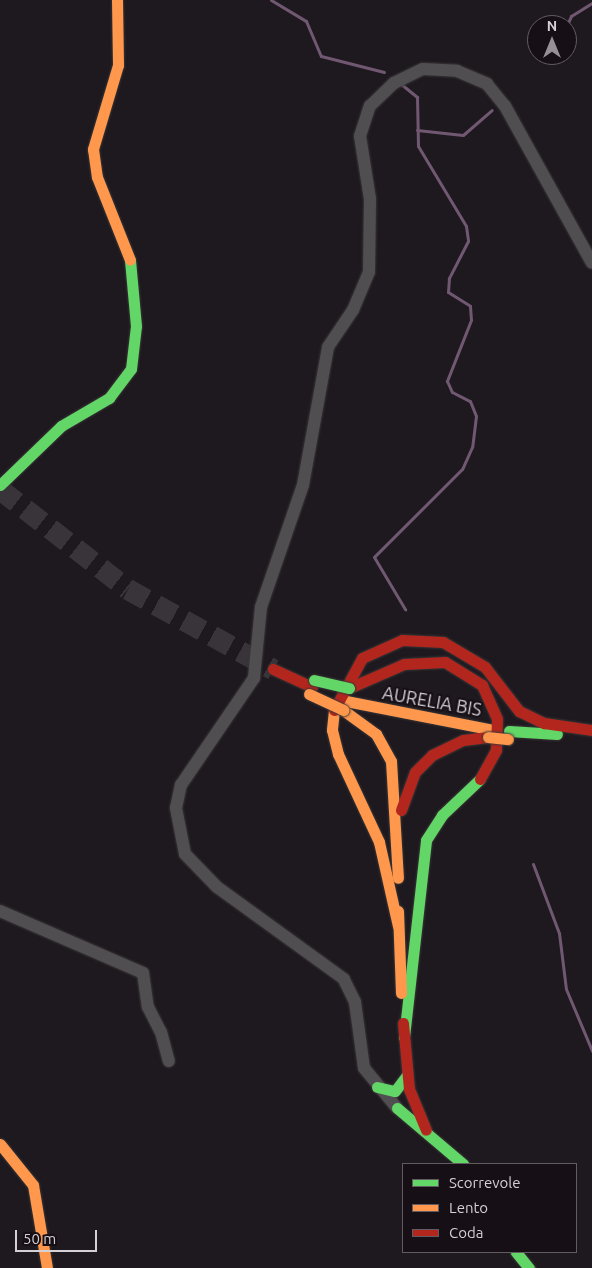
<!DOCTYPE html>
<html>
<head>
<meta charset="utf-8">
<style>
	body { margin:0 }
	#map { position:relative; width:592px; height:1268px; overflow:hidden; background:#1e191e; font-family:Ubuntu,sans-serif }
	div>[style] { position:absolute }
	.stream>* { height:3px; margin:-1.5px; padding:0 1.5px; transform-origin:1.5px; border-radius:1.5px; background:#715872 }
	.highway-tunnel>* { height:21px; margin-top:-10.5px; transform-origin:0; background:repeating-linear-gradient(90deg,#393439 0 21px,transparent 0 32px) }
	.roads { filter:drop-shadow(0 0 1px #383638) drop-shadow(0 0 1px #383638) }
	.street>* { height:12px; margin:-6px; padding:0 6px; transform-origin:6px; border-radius:6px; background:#514e51 }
	.fast>* { height:11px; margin:-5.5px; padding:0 5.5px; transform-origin:5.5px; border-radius:5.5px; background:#63d668 }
	.slow>* { height:11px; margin:-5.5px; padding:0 5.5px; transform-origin:5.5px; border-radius:5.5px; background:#ff974d }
	.jam>* { height:11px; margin:-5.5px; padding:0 5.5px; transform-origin:5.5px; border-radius:5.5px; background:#b3261e }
	.bridges { filter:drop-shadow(0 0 1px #383638) drop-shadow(0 0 1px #383638) }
	.fast-bridge>* { height:11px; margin:-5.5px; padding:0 5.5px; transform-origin:5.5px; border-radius:5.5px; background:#63d668 }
	.slow-bridge>* { height:11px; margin:-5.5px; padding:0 5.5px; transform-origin:5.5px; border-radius:5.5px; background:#ff974d }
	span { translate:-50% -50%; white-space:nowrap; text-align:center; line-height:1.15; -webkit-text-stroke:4px #160f16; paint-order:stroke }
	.street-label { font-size:18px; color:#d5d0d5 }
	.legend { position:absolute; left:402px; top:1163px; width:175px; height:90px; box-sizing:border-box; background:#160f16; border:1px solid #625c62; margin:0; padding:6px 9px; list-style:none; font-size:15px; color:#d5d0d5 }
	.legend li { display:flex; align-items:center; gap:10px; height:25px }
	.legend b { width:25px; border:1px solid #625c62 }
	.north { position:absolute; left:527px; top:15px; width:50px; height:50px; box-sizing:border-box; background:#160f16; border:1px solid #625c62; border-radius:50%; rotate:0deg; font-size:14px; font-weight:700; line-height:20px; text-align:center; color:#d5d0d5 }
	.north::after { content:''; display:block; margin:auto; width:18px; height:22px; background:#959095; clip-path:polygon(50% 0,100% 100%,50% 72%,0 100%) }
	.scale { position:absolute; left:15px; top:1230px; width:82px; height:22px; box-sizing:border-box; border:2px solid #d5d0d5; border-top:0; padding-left:6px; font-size:15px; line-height:18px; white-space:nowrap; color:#d5d0d5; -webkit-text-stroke:4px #160f16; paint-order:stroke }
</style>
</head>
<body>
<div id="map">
	<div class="stream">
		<div style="left:271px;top:0;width:41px;rotate:31deg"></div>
		<div style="left:306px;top:21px;width:38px;rotate:67deg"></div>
		<div style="left:321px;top:56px;width:65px;rotate:14.3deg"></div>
		<div style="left:567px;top:25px;width:10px;rotate:-66deg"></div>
		<div style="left:571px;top:16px;width:25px;rotate:-32deg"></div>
		<div style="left:401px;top:84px;width:21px;rotate:39deg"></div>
		<div style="left:417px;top:97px;width:49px;rotate:88.8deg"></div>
		<div style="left:418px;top:146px;width:93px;rotate:59deg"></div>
		<div style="left:466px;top:226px;width:15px;rotate:82deg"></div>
		<div style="left:468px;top:241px;width:42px;rotate:117.2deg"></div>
		<div style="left:449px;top:278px;width:14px;rotate:94deg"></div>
		<div style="left:448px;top:292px;width:26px;rotate:32deg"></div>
		<div style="left:470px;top:306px;width:14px;rotate:86deg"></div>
		<div style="left:471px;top:320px;width:66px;rotate:111.5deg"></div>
		<div style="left:447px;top:381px;width:12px;rotate:66deg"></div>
		<div style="left:452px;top:392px;width:20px;rotate:27deg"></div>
		<div style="left:470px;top:401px;width:16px;rotate:68deg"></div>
		<div style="left:476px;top:416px;width:31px;rotate:97deg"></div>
		<div style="left:472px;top:447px;width:24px;rotate:114deg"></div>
		<div style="left:462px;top:469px;width:124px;rotate:135deg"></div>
		<div style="left:374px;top:557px;width:61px;rotate:59.2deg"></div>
		<div style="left:417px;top:130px;width:46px;rotate:6.2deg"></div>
		<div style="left:463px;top:135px;width:38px;rotate:-41deg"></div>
		<div style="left:533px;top:864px;width:74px;rotate:69.4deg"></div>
		<div style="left:559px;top:933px;width:56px;rotate:82.9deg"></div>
		<div style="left:566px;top:989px;width:67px;rotate:67.2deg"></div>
	</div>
	<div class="highway-tunnel">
		<div style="left:0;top:489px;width:162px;rotate:38deg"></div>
		<div style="left:128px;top:589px;width:166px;rotate:28.9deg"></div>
	</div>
	<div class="roads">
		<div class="street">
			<div style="left:0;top:911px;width:156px;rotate:23.4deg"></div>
			<div style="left:143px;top:973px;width:34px;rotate:82deg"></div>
			<div style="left:148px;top:1007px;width:28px;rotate:63deg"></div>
			<div style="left:161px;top:1032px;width:30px;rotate:75deg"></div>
			<div style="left:397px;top:1108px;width:52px;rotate:-129.5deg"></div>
			<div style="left:364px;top:1068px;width:67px;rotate:-97.8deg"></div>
			<div style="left:355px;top:1002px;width:25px;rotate:-116deg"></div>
			<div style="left:344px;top:979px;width:157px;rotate:-144.1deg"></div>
			<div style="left:217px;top:887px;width:46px;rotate:-134.1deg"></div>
			<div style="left:185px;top:854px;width:47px;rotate:-101.1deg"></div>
			<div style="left:176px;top:808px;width:24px;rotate:-78deg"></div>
			<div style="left:181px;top:785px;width:130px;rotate:-55.7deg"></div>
			<div style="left:254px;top:678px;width:71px;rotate:-84.4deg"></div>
			<div style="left:261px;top:607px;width:129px;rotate:-71deg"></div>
			<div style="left:303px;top:485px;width:140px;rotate:-79.7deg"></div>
			<div style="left:328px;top:347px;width:45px;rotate:-56deg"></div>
			<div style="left:353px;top:310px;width:41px;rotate:-67.2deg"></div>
			<div style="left:369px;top:272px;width:73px;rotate:-89.2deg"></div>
			<div style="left:370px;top:199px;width:64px;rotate:-99deg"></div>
			<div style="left:360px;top:136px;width:32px;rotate:-72deg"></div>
			<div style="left:370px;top:106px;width:33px;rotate:-44deg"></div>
			<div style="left:394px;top:83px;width:32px;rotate:-26deg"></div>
			<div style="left:423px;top:69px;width:34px;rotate:3deg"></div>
			<div style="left:457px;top:71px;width:33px;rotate:23deg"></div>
			<div style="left:487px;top:84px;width:28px;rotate:51deg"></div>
			<div style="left:505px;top:106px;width:179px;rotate:61deg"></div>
		</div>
		<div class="fast">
			<div style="left:0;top:485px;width:85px;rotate:-44deg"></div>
			<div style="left:61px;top:426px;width:56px;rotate:-30.3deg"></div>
			<div style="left:109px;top:398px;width:36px;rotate:-53deg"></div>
			<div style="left:131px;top:369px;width:43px;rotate:-83.4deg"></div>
			<div style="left:136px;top:326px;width:66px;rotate:-95.2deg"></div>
			<div style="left:509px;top:731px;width:48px;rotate:3.6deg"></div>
			<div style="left:404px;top:1037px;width:198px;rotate:-83.6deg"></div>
			<div style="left:426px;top:840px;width:30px;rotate:-57deg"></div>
			<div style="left:442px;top:815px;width:52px;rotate:-43.5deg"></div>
			<div style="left:377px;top:1087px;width:18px;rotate:13deg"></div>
			<div style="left:395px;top:1091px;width:20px;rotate:-53deg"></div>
			<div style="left:397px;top:1108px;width:87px;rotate:40.3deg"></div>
			<div style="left:516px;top:1252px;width:21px;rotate:51deg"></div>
		</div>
		<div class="slow">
			<div style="left:117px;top:0;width:65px;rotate:89.1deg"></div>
			<div style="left:118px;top:65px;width:88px;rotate:106.6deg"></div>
			<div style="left:93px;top:149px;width:28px;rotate:82deg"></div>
			<div style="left:97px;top:177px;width:89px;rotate:68.3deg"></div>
			<div style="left:346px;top:701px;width:146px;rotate:11.1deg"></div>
			<div style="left:334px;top:710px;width:20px;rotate:96deg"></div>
			<div style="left:332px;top:730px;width:25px;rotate:76deg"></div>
			<div style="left:338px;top:754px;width:97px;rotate:65deg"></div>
			<div style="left:379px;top:842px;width:86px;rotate:77.3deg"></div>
			<div style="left:343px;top:710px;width:41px;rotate:36deg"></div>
			<div style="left:376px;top:734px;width:31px;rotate:61deg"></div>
			<div style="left:391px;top:761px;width:117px;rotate:86.6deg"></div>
			<div style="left:398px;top:911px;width:82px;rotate:87.9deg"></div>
			<div style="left:0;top:1144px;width:53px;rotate:51.2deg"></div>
			<div style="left:33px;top:1185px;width:84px;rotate:80.4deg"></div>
		</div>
		<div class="jam">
			<div style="left:273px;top:669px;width:43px;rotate:24.8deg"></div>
			<div style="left:349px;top:688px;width:60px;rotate:-23.6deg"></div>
			<div style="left:404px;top:664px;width:41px;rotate:-2.8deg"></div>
			<div style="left:445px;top:662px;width:44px;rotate:31.9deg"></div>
			<div style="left:482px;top:685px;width:37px;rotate:66deg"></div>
			<div style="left:497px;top:719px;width:31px;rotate:92deg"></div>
			<div style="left:496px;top:750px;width:33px;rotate:119deg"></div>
			<div style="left:334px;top:710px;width:59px;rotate:-61.7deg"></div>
			<div style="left:362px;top:658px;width:44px;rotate:-24.2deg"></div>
			<div style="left:402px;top:640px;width:41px;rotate:2.8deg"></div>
			<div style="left:443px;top:642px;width:49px;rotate:30.8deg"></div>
			<div style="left:485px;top:667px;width:56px;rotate:52.3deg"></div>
			<div style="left:519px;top:711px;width:28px;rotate:26deg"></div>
			<div style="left:544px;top:723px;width:49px;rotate:8.3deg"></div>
			<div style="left:401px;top:810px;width:40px;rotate:-69.8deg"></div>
			<div style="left:415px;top:772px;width:24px;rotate:-45deg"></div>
			<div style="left:432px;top:755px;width:34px;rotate:-26deg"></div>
			<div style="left:463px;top:740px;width:25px;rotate:-7deg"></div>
			<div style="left:403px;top:1023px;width:66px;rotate:84.8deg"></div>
			<div style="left:409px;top:1089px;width:44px;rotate:67.5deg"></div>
		</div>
	</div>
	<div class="bridges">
		<div class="fast-bridge">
			<div style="left:314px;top:680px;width:36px;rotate:13deg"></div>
		</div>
		<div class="slow-bridge">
			<div style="left:309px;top:694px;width:38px;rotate:25deg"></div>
			<div style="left:488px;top:737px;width:20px;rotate:6deg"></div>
		</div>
	</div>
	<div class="street-label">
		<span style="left:432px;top:701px;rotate:10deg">AURELIA BIS</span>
	</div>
	<ul class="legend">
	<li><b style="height:6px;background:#63d668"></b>Scorrevole</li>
	<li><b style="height:6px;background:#ff974d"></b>Lento</li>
	<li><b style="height:6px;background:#b3261e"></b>Coda</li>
	</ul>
	<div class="north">N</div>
	<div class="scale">50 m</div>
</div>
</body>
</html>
